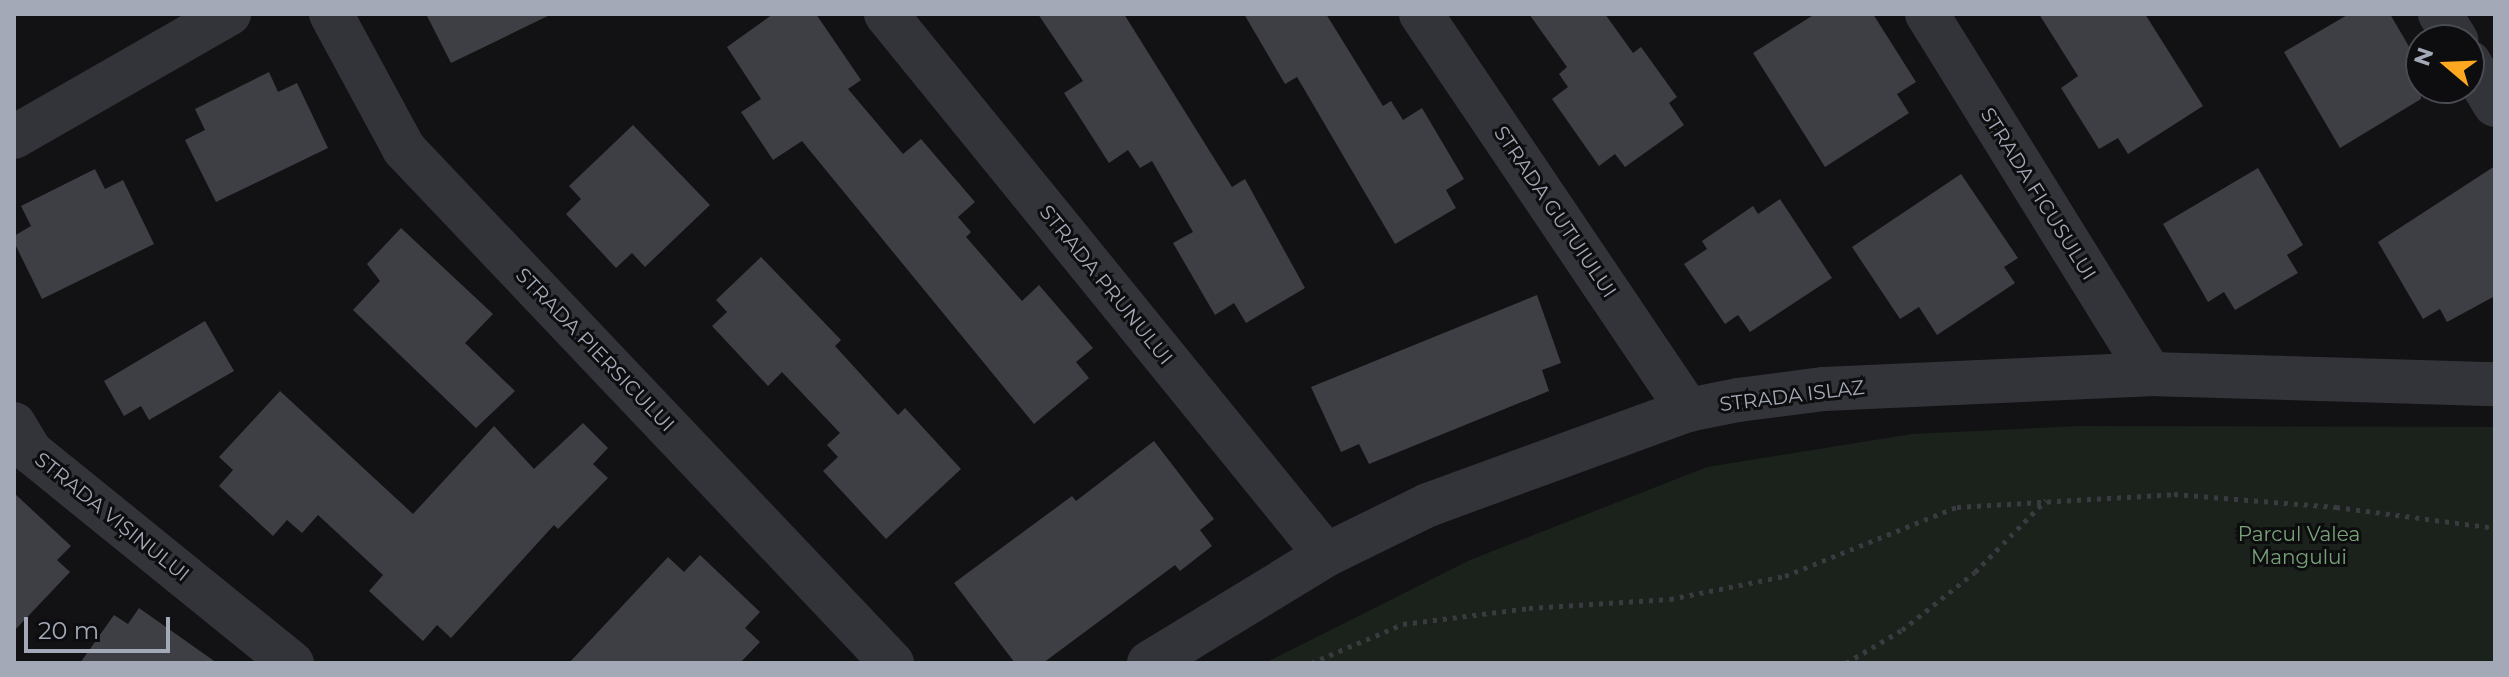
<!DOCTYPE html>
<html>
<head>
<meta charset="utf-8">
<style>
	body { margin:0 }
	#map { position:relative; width:2509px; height:677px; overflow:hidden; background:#121214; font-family:Montserrat,sans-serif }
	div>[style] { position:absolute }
	.green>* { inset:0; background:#1a221b }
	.building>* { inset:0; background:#3e3f44 }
	.path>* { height:5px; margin-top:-2.5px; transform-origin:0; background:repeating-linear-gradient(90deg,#393b40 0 4px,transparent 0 10px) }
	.minor>* { height:44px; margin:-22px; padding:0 22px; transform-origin:22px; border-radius:22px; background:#333439 }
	span { translate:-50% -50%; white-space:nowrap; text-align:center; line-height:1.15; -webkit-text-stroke:6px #0d0d0f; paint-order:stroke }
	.street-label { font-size:20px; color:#a3a9b6 }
	.park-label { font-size:20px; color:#78a278 }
	.frame { position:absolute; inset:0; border:16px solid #a3a9b6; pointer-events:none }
	.north { position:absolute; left:2405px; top:24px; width:80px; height:80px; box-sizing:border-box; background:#0d0d0f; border:2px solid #494b52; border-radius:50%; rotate:289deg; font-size:22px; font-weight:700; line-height:32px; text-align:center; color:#a3a9b6 }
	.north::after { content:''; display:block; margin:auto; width:28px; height:36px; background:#ffa81f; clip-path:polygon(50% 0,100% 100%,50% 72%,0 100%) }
	.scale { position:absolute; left:24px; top:617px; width:146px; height:36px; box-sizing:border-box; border:4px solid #a3a9b6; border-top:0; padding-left:10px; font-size:24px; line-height:28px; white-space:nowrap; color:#a3a9b6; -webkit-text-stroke:6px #0d0d0f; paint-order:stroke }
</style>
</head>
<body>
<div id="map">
	<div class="green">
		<div style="clip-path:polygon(2079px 426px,2495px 427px,2495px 663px,1265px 663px,1470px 560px,1707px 467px,1912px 434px)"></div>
	</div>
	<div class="building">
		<div style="clip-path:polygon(426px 14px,552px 14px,451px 63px)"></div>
		<div style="clip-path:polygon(773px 14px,816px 14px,861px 80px,848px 89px,903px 154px,921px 139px,975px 202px,958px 217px,971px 232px,966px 237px,1022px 301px,1039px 285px,1093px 348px,1076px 362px,1089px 378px,1034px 424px,802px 141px,773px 160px,741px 112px,761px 99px,727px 47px)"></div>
		<div style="clip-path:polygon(1038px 14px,1124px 14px,1232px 187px,1245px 179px,1305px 288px,1246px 323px,1234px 303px,1215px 315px,1173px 243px,1193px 232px,1152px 161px,1140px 168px,1128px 150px,1109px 163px,1064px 93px,1083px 81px)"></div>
		<div style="clip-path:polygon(1244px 14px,1326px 14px,1383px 106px,1391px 101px,1403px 120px,1422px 108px,1464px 179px,1446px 190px,1456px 208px,1395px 244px,1297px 77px,1285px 84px)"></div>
		<div style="clip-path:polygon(1529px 14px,1605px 14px,1633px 53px,1641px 47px,1677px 97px,1669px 103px,1684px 125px,1625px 167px,1615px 154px,1599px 166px,1552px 99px,1568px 87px,1559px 74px,1567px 67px)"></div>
		<div style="clip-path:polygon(1815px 14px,1873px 14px,1916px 82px,1897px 94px,1909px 113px,1825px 167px,1753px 53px)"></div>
		<div style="clip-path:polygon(2039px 14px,2145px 14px,2203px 106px,2128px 154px,2118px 138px,2099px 149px,2061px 88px,2078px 76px)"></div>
		<div style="clip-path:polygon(2349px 14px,2390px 14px,2421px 67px,2421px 99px,2340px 148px,2284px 52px)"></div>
		<div style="clip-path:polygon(269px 72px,278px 92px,297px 83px,328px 148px,216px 202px,185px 140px,205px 130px,195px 109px)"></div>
		<div style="clip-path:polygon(633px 125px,710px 205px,645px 267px,632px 253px,616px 268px,566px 214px,581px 199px,569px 186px)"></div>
		<div style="clip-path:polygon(2495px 166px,2495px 296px,2447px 322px,2440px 309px,2423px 319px,2378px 242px)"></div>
		<div style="clip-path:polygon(2258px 168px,2303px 245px,2287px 255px,2298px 273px,2235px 310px,2224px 292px,2208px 302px,2163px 224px)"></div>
		<div style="clip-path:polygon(95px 169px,105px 189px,123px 180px,154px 244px,42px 299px,14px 242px,14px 236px,31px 226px,21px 206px)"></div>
		<div style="clip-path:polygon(1961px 174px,2018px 258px,2004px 267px,2015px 283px,1937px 335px,1919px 307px,1900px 319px,1852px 247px)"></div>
		<div style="clip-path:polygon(1780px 199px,1832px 278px,1750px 332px,1738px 315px,1725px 324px,1684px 264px,1707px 249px,1702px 241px,1753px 206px,1758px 214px)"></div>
		<div style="clip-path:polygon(401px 228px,493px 314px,465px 343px,515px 391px,476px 428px,353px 310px,380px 281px,367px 264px)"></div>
		<div style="clip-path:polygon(761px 257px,841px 340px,835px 346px,898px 415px,905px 408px,961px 469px,886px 539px,823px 471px,838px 457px,827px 445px,840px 433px,782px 372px,768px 386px,712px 326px,727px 312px,716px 300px)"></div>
		<div style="clip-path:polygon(1537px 295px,1561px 363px,1542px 370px,1549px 391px,1369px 464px,1359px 444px,1341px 452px,1311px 387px)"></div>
		<div style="clip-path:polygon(205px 321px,234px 371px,149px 420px,141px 406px,124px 416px,104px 381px)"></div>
		<div style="clip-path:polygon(280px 391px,413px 514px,494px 426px,534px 469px,583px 423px,608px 448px,593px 464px,608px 478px,558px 529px,554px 525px,451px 638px,437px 625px,423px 641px,369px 591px,383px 575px,318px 515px,302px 533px,287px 520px,273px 536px,219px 486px,233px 470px,219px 457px)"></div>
		<div style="clip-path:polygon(1154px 441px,1214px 519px,1200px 530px,1212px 546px,1180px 571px,1175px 565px,1043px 663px,1015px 663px,954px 583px,1072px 496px,1076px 501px)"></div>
		<div style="clip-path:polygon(14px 493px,71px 546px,57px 560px,70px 572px,14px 631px)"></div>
		<div style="clip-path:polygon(700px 555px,760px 612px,745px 628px,760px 642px,740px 663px,569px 663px,668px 557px,684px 572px)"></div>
		<div style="clip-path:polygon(139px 608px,217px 663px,80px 663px,114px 615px,128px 624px)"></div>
	</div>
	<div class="path">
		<div style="left:1311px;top:663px;width:100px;rotate:-23deg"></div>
		<div style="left:1403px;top:624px;width:127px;rotate:-7.2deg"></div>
		<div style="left:1529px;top:608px;width:141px;rotate:-3.7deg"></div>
		<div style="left:1670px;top:599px;width:117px;rotate:-11.3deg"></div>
		<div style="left:1785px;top:576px;width:185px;rotate:-21.9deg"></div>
		<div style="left:1957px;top:507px;width:217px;rotate:-3.4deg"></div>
		<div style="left:2174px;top:494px;width:163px;rotate:4.6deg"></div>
		<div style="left:2336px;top:507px;width:160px;rotate:7.5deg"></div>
		<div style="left:1846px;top:663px;width:65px;rotate:-30.5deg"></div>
		<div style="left:1902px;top:630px;width:93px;rotate:-38.5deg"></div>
		<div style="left:1975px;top:572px;width:101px;rotate:-45.4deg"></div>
	</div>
	<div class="minor">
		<div style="left:331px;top:14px;width:153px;rotate:61.6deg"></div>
		<div style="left:404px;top:149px;width:709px;rotate:46.49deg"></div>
		<div style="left:886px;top:14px;width:697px;rotate:50.88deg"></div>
		<div style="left:1421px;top:14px;width:478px;rotate:56deg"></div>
		<div style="left:1927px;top:14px;width:423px;rotate:58.2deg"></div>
		<div style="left:2440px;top:14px;width:31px;rotate:58deg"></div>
		<div style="left:2469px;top:62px;width:50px;rotate:58.8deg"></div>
		<div style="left:14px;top:137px;width:248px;rotate:-29.8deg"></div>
		<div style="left:14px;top:424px;width:33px;rotate:59deg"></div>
		<div style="left:31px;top:452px;width:336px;rotate:39deg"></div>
		<div style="left:1149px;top:663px;width:207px;rotate:-31.4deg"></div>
		<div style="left:1326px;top:555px;width:114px;rotate:-26.1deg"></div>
		<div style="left:1428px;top:505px;width:277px;rotate:-20.1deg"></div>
		<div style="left:1688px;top:410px;width:51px;rotate:-11.3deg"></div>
		<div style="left:1738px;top:400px;width:87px;rotate:-7.3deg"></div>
		<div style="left:1824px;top:389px;width:326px;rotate:-2.6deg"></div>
		<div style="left:2150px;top:374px;width:345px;rotate:1.7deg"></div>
	</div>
	<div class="street-label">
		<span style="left:2038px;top:194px;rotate:58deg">STRADA FICUSULUI</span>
		<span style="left:1555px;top:212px;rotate:56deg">STRADA GUTUIULUI</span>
		<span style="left:1106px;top:285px;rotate:51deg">STRADA PRUNULUI</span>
		<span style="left:595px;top:350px;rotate:46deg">STRADA PIERSICULUI</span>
		<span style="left:1792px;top:396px;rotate:-7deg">STRADA ISLAZ</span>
		<span style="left:112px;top:517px;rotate:39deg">STRADA VIȘINULUI</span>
	</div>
	<div class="park-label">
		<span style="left:2299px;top:546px">Parcul Valea<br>Mangului</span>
	</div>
	<div class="frame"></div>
	<div class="north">N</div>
	<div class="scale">20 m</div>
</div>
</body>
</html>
